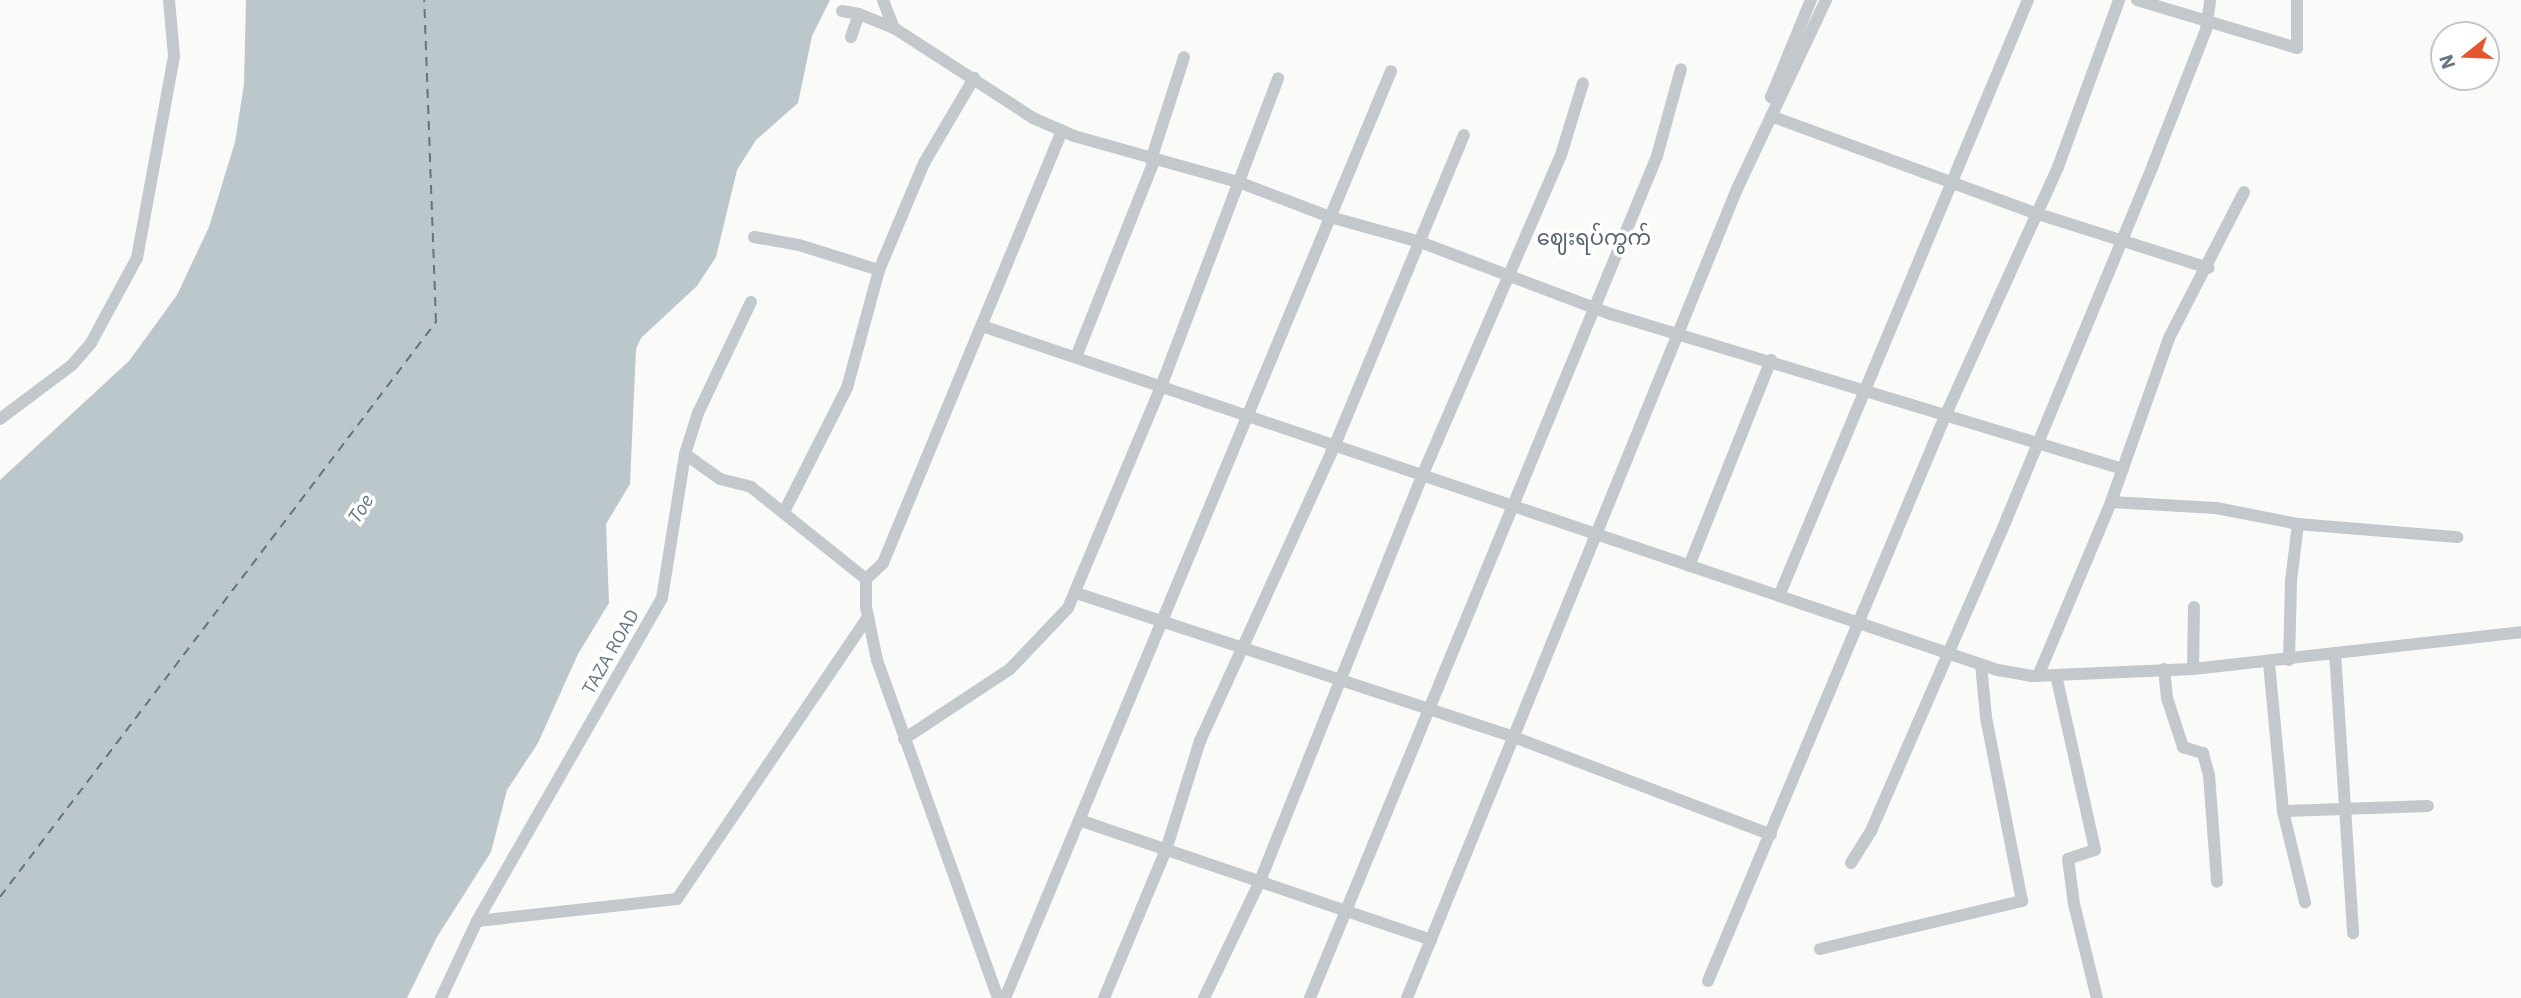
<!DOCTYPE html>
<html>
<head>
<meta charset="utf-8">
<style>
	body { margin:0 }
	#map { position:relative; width:2521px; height:998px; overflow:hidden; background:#fafaf8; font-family:"IBM Plex Sans","Noto Sans Myanmar",sans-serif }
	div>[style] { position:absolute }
	.water>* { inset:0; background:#bbc7cb }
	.ferry>* { height:2px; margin-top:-1px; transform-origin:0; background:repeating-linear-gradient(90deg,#60757c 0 9px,transparent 0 16px) }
	.minor>* { height:12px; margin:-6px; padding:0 6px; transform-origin:6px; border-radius:6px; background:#c3c8cc }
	span { translate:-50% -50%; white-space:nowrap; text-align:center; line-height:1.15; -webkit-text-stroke:7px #fff; paint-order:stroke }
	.street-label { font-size:18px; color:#657683 }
	.water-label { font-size:19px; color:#60757c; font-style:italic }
	.quarter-label { font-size:21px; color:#57646e }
	.north { position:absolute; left:2430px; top:21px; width:70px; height:70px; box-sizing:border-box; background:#fff; border:2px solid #c1c8cd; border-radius:50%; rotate:252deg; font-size:19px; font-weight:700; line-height:28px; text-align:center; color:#657683 }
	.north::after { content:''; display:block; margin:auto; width:24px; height:32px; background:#e4572e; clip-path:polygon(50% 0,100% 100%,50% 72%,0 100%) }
</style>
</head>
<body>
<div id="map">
	<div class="water">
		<div style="clip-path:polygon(246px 0,830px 0,812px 36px,798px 103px,756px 140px,737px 170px,716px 257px,697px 286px,641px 338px,636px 349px,630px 484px,606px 524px,609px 603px,578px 654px,538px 743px,507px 790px,491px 852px,437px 937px,407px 998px,0 998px,0 480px,129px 361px,177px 295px,209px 227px,235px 142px,244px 84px)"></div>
	</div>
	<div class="ferry">
		<div style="left:0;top:897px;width:722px;rotate:-52.83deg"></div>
		<div style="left:436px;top:322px;width:322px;rotate:-92.1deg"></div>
	</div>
	<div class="minor">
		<div style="left:883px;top:0;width:30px;rotate:69deg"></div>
		<div style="left:894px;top:28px;width:166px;rotate:32.9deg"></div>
		<div style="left:1033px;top:118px;width:45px;rotate:23.7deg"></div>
		<div style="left:1074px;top:136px;width:173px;rotate:15.7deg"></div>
		<div style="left:1241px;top:183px;width:95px;rotate:20.9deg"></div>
		<div style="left:1330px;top:217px;width:93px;rotate:15.5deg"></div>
		<div style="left:1420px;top:242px;width:204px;rotate:20.7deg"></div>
		<div style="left:1611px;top:314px;width:535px;rotate:16.84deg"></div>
		<div style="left:2137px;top:0;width:167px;rotate:16.7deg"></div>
		<div style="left:2297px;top:48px;width:48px;rotate:-90deg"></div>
		<div style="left:842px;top:11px;width:17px;rotate:10deg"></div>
		<div style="left:851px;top:37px;width:24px;rotate:-71deg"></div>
		<div style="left:859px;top:14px;width:38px;rotate:22deg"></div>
		<div style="left:1778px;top:101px;width:8px;rotate:-150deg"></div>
		<div style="left:1771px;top:97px;width:105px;rotate:-67.6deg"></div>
		<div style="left:1771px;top:116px;width:281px;rotate:20.2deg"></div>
		<div style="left:2035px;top:213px;width:182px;rotate:17.6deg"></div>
		<div style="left:1151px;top:160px;width:108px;rotate:-72.2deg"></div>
		<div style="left:754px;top:237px;width:46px;rotate:10.1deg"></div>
		<div style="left:799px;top:245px;width:84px;rotate:17.4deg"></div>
		<div style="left:982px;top:326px;width:1073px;rotate:18.71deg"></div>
		<div style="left:1998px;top:670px;width:34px;rotate:10deg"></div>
		<div style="left:2031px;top:676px;width:162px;rotate:-2.5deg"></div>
		<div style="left:2193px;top:669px;width:330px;rotate:-6.4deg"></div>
		<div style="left:1076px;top:357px;width:211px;rotate:-68.3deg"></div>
		<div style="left:0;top:419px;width:90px;rotate:-36.9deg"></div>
		<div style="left:72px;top:365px;width:29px;rotate:-49deg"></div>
		<div style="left:91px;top:343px;width:97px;rotate:-61.6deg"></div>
		<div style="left:137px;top:258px;width:205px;rotate:-79.6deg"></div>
		<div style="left:174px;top:56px;width:56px;rotate:-95.1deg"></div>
		<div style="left:685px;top:454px;width:43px;rotate:35.5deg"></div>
		<div style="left:720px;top:479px;width:32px;rotate:14deg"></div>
		<div style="left:751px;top:487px;width:147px;rotate:38.7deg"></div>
		<div style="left:2111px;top:502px;width:105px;rotate:3.3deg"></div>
		<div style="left:2216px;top:508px;width:84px;rotate:11deg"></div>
		<div style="left:2298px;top:524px;width:160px;rotate:4.7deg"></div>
		<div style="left:784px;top:512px;width:139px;rotate:-63.1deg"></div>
		<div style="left:847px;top:388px;width:122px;rotate:-74.8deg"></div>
		<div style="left:879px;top:270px;width:116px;rotate:-67.2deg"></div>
		<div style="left:924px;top:163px;width:99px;rotate:-59.5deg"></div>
		<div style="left:1689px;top:566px;width:222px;rotate:-68.3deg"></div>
		<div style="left:1076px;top:593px;width:458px;rotate:18.2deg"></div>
		<div style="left:1511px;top:736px;width:278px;rotate:20.8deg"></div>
		<div style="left:1779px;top:596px;width:646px;rotate:-67.33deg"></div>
		<div style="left:2335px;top:653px;width:281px;rotate:86.3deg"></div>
		<div style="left:2289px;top:660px;width:79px;rotate:-88.5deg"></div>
		<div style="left:2291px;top:581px;width:57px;rotate:-83deg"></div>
		<div style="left:2269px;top:663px;width:149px;rotate:84.6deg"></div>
		<div style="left:2283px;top:811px;width:94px;rotate:76.4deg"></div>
		<div style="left:2164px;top:669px;width:29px;rotate:84deg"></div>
		<div style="left:2167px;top:698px;width:52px;rotate:71.9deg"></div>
		<div style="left:2183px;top:747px;width:21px;rotate:17deg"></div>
		<div style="left:2203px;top:753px;width:23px;rotate:75deg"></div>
		<div style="left:2209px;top:775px;width:107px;rotate:85.7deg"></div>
		<div style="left:2193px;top:669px;width:62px;rotate:-89.1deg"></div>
		<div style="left:2056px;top:675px;width:179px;rotate:77.4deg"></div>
		<div style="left:2095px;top:850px;width:28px;rotate:162deg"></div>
		<div style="left:2068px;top:859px;width:45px;rotate:82.4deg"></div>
		<div style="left:2074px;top:904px;width:97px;rotate:76.3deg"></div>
		<div style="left:2038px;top:676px;width:189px;rotate:-67.2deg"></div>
		<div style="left:2111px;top:502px;width:174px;rotate:-70.5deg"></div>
		<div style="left:2169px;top:338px;width:164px;rotate:-62.8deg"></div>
		<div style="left:904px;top:739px;width:127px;rotate:-33.4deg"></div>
		<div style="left:1010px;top:669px;width:84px;rotate:-46.4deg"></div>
		<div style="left:1068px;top:608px;width:243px;rotate:-67.2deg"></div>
		<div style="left:1162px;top:384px;width:327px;rotate:-69.2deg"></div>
		<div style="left:2283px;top:811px;width:145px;rotate:-2deg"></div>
		<div style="left:1079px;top:820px;width:372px;rotate:18.8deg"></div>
		<div style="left:1851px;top:863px;width:38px;rotate:-58deg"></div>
		<div style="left:1871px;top:831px;width:341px;rotate:-66.5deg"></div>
		<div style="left:2007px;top:518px;width:382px;rotate:-67.5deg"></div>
		<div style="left:2153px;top:165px;width:145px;rotate:-68.6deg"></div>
		<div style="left:2206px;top:30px;width:30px;rotate:-82deg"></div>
		<div style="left:477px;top:921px;width:201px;rotate:-6.3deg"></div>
		<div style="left:677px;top:899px;width:341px;rotate:-55.9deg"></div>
		<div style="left:1820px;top:949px;width:208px;rotate:-13.4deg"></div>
		<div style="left:2022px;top:901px;width:187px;rotate:-101.1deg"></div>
		<div style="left:1986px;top:717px;width:53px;rotate:-95.4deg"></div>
		<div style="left:1708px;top:981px;width:615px;rotate:-67.23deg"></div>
		<div style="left:1946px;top:414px;width:271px;rotate:-65.6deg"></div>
		<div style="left:2058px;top:167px;width:178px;rotate:-69.9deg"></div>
		<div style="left:441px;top:998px;width:85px;rotate:-64.9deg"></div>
		<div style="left:477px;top:921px;width:372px;rotate:-60.2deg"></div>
		<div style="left:662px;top:598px;width:146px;rotate:-80.9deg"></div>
		<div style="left:685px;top:454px;width:43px;rotate:-72.4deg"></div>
		<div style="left:698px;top:413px;width:123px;rotate:-64.5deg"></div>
		<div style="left:998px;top:998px;width:359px;rotate:-109.7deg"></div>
		<div style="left:877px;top:660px;width:54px;rotate:-101.7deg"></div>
		<div style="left:866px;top:607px;width:28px;rotate:-90deg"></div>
		<div style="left:866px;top:579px;width:23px;rotate:-43deg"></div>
		<div style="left:883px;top:563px;width:468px;rotate:-67.5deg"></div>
		<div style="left:1005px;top:998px;width:1004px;rotate:-67.39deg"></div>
		<div style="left:1104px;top:998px;width:160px;rotate:-67.3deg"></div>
		<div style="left:1166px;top:850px;width:114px;rotate:-72.7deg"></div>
		<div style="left:1200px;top:741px;width:323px;rotate:-65.5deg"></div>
		<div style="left:1334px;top:447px;width:338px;rotate:-67.4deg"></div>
		<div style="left:1204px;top:998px;width:130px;rotate:-64.4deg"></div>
		<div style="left:1260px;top:881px;width:436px;rotate:-68.2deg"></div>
		<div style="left:1422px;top:476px;width:350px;rotate:-66.6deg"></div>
		<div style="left:1561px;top:155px;width:75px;rotate:-73deg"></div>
		<div style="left:1310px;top:998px;width:911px;rotate:-67.6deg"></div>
		<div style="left:1657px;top:156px;width:90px;rotate:-74.6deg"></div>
		<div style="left:1407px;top:998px;width:874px;rotate:-67.81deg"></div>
		<div style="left:1737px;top:189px;width:209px;rotate:-64.8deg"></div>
	</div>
	<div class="street-label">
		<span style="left:611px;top:652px;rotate:-60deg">TAZA ROAD</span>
	</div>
	<div class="water-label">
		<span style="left:361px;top:509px;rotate:-57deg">Toe</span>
	</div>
	<div class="quarter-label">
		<span style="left:1594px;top:237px">ဈေးရပ်ကွက်</span>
	</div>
	<div class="north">N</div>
</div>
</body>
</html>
